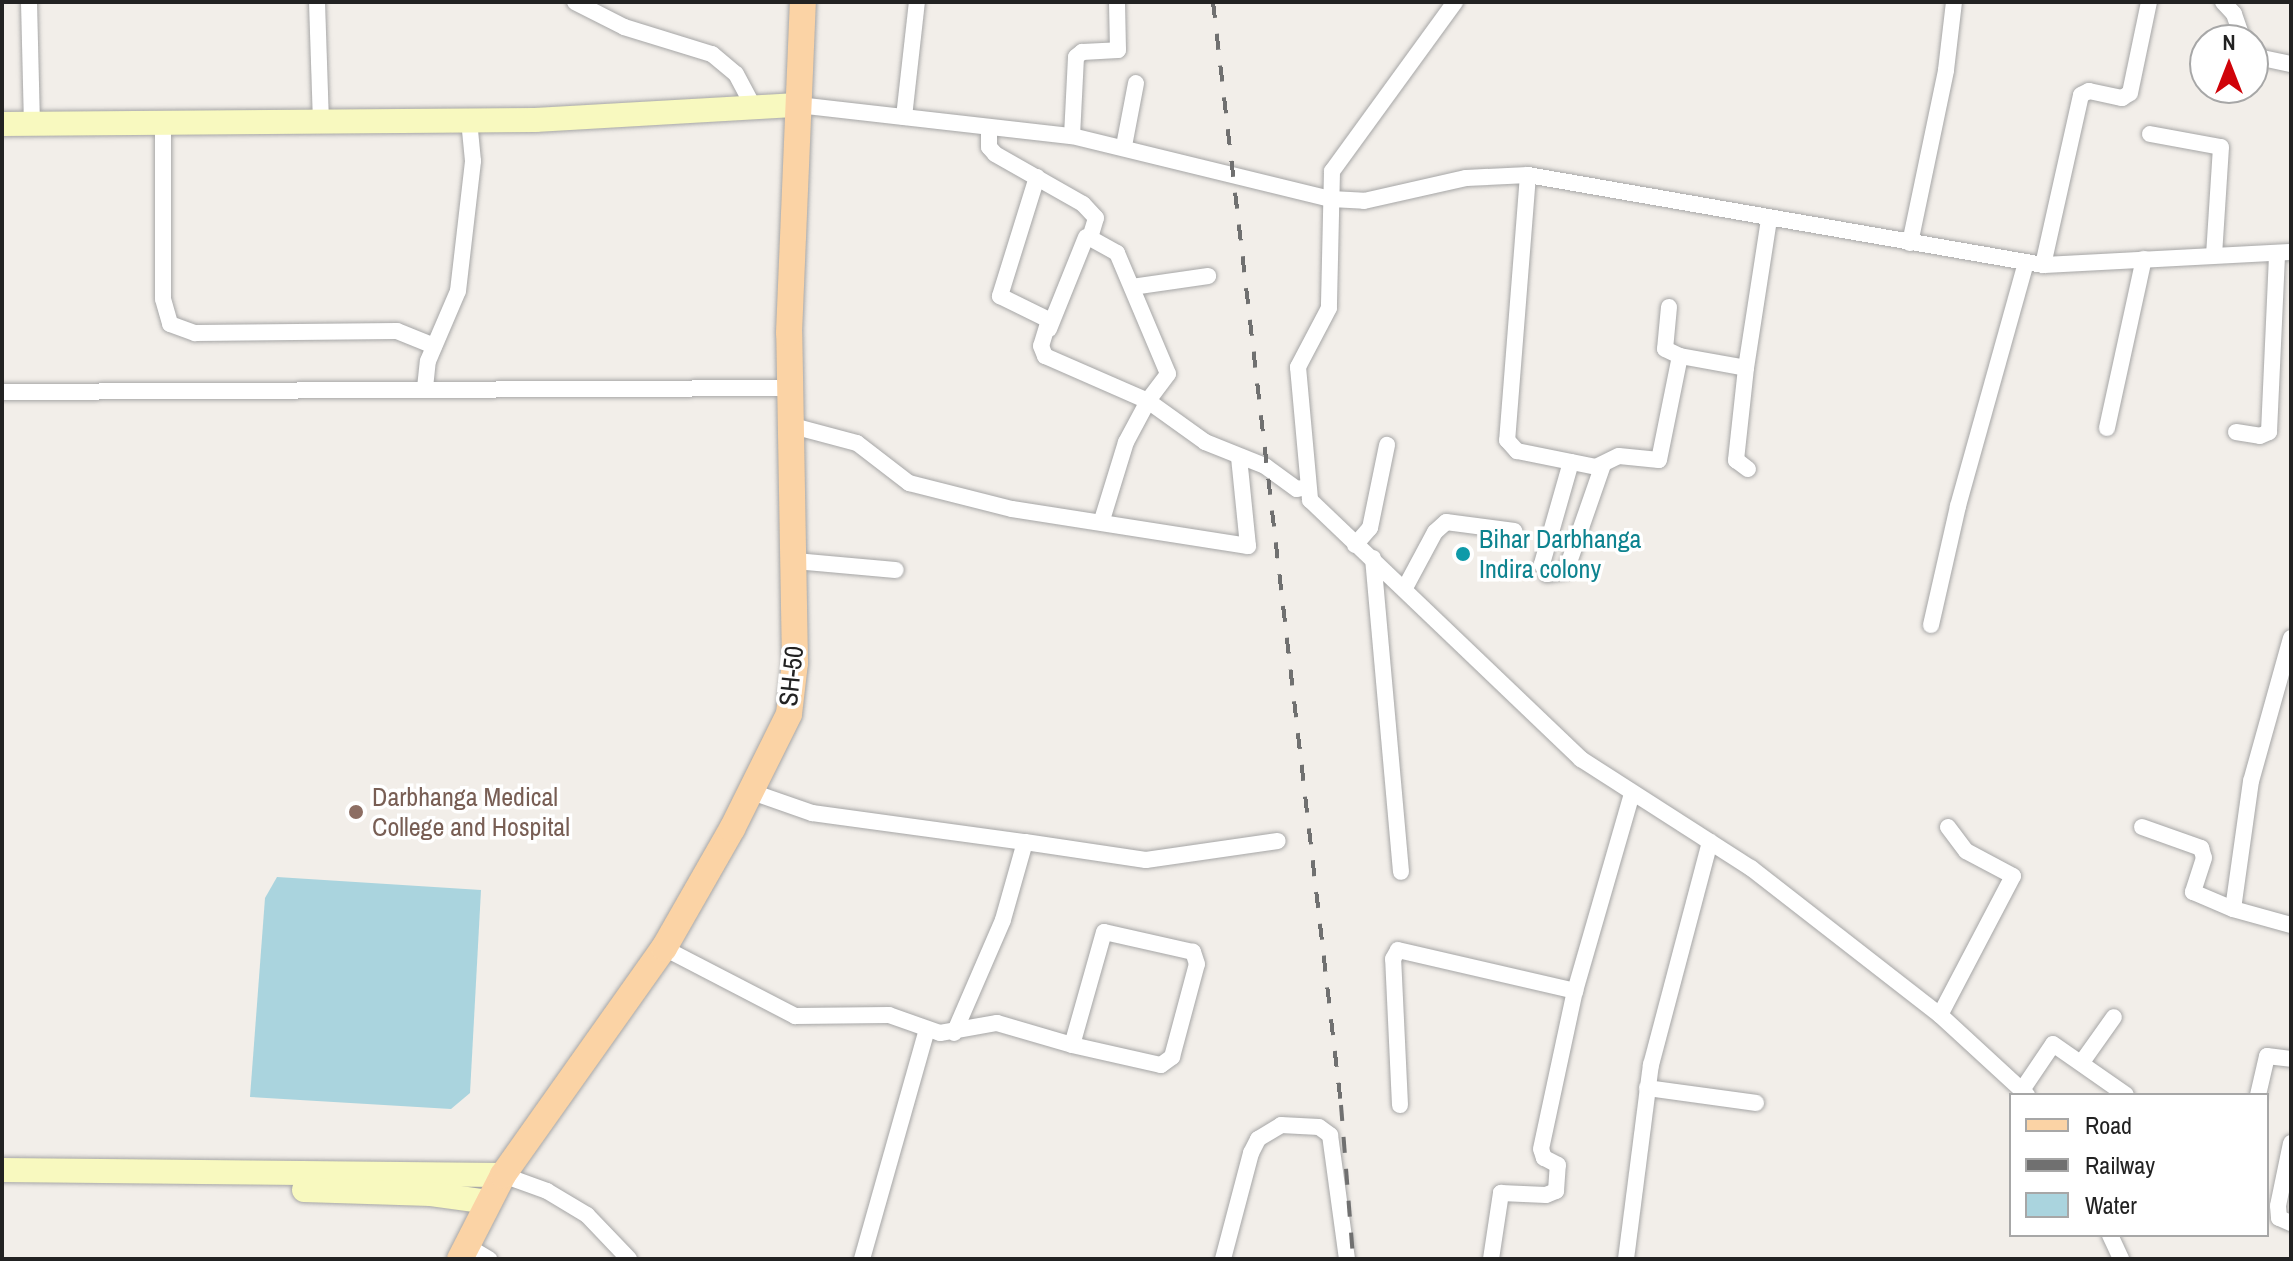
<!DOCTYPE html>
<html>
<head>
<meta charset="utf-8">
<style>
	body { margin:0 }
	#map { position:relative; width:2293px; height:1261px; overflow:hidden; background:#f2eee9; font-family:"Archivo Narrow",sans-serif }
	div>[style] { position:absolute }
	.water>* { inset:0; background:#aad4de }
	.roads { filter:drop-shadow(0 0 2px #a6a6a6) drop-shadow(0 0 2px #a6a6a6) }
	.street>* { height:16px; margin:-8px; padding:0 8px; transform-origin:8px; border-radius:8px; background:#fff }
	.secondary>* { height:24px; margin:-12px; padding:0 12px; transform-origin:12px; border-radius:12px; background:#f8f9bf }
	.primary>* { height:26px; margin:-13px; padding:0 13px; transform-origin:13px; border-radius:13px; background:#fbd3a5 }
	.rail>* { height:4px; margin-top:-2px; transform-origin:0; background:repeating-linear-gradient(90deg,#707070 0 16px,transparent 0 32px) }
	.dots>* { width:22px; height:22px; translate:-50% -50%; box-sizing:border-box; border:4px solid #fff; border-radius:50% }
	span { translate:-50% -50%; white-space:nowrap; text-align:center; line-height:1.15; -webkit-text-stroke:7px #fff; paint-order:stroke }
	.culture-label { font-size:26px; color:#0d838f }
	.left { translate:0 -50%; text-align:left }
	.street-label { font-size:26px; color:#222 }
	.education-label { font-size:26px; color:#785e54 }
	.frame { position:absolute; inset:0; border:4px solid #222; pointer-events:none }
	.legend { position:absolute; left:2009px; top:1093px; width:260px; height:144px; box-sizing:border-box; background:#fff; border:2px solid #a7a7a7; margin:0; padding:10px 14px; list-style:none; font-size:24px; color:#222 }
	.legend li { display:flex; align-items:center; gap:16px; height:40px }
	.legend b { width:40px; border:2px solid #a7a7a7 }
	.north { position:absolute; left:2189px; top:24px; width:80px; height:80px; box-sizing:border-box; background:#fff; border:2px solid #a7a7a7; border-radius:50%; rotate:0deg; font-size:22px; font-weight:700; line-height:32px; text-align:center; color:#222 }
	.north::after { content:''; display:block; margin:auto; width:28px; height:36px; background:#d00309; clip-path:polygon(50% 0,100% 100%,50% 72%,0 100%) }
</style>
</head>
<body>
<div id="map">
	<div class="water">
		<div style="clip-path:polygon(277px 877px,481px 890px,470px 1093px,451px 1109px,250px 1097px,265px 898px)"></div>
	</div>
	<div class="roads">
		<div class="street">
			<div style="left:29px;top:2px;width:122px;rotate:88.6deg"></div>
			<div style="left:317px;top:2px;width:120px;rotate:88.1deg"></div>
			<div style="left:575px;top:2px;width:55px;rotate:27deg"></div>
			<div style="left:624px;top:27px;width:92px;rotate:17.1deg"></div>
			<div style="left:712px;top:54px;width:31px;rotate:40deg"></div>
			<div style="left:736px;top:74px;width:36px;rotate:62deg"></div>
			<div style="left:1455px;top:2px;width:209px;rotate:126deg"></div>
			<div style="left:1332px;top:171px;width:137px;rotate:91.3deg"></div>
			<div style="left:1329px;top:308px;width:67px;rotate:117.7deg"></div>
			<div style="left:1298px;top:367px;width:134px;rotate:84.8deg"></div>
			<div style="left:1310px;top:500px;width:375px;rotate:43.7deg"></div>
			<div style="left:1581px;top:759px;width:202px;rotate:32.7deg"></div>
			<div style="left:1751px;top:868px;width:239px;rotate:37.9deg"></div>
			<div style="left:1940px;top:1015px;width:118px;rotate:42.6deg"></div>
			<div style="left:2223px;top:2px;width:16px;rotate:47deg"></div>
			<div style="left:2234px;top:14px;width:28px;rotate:71deg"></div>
			<div style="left:2253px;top:56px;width:39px;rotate:12deg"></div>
			<div style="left:798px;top:105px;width:276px;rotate:6.5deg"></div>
			<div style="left:1072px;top:136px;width:267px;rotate:13.7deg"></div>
			<div style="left:1331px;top:199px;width:33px;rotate:3deg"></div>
			<div style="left:1364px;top:201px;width:105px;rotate:-12.7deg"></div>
			<div style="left:1466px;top:178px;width:62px;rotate:-2.8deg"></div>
			<div style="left:1528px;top:175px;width:523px;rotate:9.91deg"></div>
			<div style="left:2043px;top:265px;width:248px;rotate:-3deg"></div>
			<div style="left:904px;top:117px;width:116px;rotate:-83.6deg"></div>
			<div style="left:163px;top:123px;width:176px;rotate:90deg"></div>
			<div style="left:163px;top:299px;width:26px;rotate:74deg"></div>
			<div style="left:170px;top:324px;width:27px;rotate:20deg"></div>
			<div style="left:195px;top:333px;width:202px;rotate:-0.6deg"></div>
			<div style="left:397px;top:331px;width:40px;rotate:22deg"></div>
			<div style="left:989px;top:127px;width:20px;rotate:90deg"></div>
			<div style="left:989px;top:147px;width:9px;rotate:49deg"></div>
			<div style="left:995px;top:154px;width:101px;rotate:29.6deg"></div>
			<div style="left:1083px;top:204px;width:19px;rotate:47deg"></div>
			<div style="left:1096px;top:218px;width:21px;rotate:107deg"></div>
			<div style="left:1090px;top:238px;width:31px;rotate:29deg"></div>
			<div style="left:1117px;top:253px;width:131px;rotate:67.1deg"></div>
			<div style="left:1168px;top:374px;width:34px;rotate:127deg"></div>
			<div style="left:1148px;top:401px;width:70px;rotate:35.7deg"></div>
			<div style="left:1205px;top:442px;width:65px;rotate:21.8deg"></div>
			<div style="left:1265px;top:466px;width:39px;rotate:36deg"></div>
			<div style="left:1297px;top:489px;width:10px;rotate:-11deg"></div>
			<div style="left:2150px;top:134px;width:72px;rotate:10.4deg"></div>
			<div style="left:2221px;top:147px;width:108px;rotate:93.7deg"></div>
			<div style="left:1072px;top:136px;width:79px;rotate:-87.1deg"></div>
			<div style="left:1076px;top:57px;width:8px;rotate:-40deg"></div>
			<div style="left:1082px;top:52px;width:36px;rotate:-3deg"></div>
			<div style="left:1118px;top:50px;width:48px;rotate:-91.2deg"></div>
			<div style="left:1124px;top:146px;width:64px;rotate:-79.2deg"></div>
			<div style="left:1528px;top:175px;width:266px;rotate:94.5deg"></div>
			<div style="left:1507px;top:440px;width:15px;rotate:48deg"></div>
			<div style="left:1517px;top:451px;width:81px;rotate:11.4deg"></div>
			<div style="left:1596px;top:467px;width:25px;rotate:-26deg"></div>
			<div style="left:1619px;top:456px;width:40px;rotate:5.7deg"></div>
			<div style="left:1659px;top:460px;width:106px;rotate:-78.6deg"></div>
			<div style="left:1680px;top:356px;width:67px;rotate:10.3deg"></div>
			<div style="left:1746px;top:368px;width:151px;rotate:-81.2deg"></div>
			<div style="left:1037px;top:177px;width:125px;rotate:107.3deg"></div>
			<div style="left:1000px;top:296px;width:55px;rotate:26.1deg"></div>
			<div style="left:1049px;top:320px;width:27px;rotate:107deg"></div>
			<div style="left:1041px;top:346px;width:11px;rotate:68deg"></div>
			<div style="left:1045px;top:356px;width:112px;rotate:23.6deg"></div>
			<div style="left:1148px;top:401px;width:47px;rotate:118.2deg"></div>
			<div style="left:1126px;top:442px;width:82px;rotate:107.1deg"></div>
			<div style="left:1910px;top:243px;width:177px;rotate:-78.2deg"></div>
			<div style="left:1946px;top:70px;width:68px;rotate:-83.3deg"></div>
			<div style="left:2043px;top:265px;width:174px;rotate:-77.4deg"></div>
			<div style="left:2081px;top:95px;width:9px;rotate:-27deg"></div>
			<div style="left:2089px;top:91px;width:34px;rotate:12deg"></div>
			<div style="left:2122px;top:98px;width:9px;rotate:-32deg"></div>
			<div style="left:2130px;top:93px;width:93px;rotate:-78.2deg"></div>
			<div style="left:1132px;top:287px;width:77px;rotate:-8.2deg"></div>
			<div style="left:1669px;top:307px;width:42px;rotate:95.4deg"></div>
			<div style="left:1665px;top:349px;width:17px;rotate:25deg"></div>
			<div style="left:1049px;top:329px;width:99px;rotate:-68.1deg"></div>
			<div style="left:1746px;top:368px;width:93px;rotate:96.2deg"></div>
			<div style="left:1736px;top:460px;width:15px;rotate:37deg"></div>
			<div style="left:425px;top:388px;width:27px;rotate:-84deg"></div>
			<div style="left:428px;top:361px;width:76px;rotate:-66.8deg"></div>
			<div style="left:458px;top:291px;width:131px;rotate:-83.4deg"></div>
			<div style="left:473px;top:161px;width:41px;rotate:-95.6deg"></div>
			<div style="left:2px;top:392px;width:789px;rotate:-0.29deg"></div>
			<div style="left:793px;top:426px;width:66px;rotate:14.9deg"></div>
			<div style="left:857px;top:443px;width:66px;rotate:37.6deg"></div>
			<div style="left:909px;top:483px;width:106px;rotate:14.2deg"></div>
			<div style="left:1012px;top:509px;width:239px;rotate:8.9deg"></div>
			<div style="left:1248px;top:546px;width:89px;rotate:-95.8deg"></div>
			<div style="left:2107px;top:428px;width:173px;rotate:-77.7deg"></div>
			<div style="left:2236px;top:432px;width:24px;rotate:9deg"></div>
			<div style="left:2260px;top:436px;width:10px;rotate:-24deg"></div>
			<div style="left:2269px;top:432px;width:179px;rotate:-87.4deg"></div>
			<div style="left:1571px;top:462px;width:106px;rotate:105.9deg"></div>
			<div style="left:1542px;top:564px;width:11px;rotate:63deg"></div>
			<div style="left:1547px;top:574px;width:19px;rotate:-9deg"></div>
			<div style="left:1566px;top:571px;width:112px;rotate:-70.8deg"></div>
			<div style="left:1355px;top:545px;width:23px;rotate:-49deg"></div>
			<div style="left:1370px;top:528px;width:85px;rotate:-78.4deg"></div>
			<div style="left:1373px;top:558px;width:315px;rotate:84.9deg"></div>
			<div style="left:795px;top:561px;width:101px;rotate:5.1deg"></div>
			<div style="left:1406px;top:586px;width:61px;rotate:-61.8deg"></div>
			<div style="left:1435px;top:532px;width:15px;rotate:-42deg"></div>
			<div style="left:1446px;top:522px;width:69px;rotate:7.5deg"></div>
			<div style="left:1931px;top:625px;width:122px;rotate:-77.2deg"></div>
			<div style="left:1958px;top:506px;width:252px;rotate:-74.4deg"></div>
			<div style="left:2291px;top:638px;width:148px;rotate:105.6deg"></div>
			<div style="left:2251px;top:781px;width:129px;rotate:98deg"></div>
			<div style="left:2233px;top:909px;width:60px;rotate:15.4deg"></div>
			<div style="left:752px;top:792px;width:64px;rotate:19.3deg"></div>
			<div style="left:812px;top:813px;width:215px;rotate:7.8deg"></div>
			<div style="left:1025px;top:842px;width:81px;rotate:105.8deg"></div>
			<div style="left:1003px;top:920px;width:123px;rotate:113.4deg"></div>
			<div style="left:2142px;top:827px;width:63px;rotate:19.6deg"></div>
			<div style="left:2201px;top:848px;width:10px;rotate:73deg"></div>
			<div style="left:2204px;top:858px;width:36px;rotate:108deg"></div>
			<div style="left:2193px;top:892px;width:43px;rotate:23deg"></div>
			<div style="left:1025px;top:842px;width:122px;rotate:8.5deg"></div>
			<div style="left:1146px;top:860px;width:133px;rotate:-8.2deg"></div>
			<div style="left:664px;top:948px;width:148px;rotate:27.4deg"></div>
			<div style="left:795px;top:1016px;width:94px;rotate:-0.6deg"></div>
			<div style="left:889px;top:1015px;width:54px;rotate:19.4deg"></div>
			<div style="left:940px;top:1033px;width:58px;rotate:-10deg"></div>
			<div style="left:997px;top:1023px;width:78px;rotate:16.3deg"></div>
			<div style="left:1072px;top:1045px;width:91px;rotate:12.7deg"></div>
			<div style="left:1161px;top:1065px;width:14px;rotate:-36deg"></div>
			<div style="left:1172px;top:1057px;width:96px;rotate:-75deg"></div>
			<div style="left:1197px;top:964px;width:13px;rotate:-108deg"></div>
			<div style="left:1193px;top:952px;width:91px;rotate:-167.3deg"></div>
			<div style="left:1104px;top:932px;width:117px;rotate:105.8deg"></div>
			<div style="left:1940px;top:1015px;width:157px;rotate:-62.3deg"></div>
			<div style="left:2013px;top:876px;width:53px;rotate:-152deg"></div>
			<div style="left:1966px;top:851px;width:30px;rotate:-127deg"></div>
			<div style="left:2082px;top:1062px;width:55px;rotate:-54.6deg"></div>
			<div style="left:1647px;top:1088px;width:110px;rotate:7.8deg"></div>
			<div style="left:2022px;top:1090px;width:55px;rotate:-56deg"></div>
			<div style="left:2053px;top:1044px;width:89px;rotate:34.9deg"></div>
			<div style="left:2258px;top:1095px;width:40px;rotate:-77deg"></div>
			<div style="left:2267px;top:1056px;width:24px;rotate:7deg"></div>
			<div style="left:1400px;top:1105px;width:146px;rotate:-92.7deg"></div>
			<div style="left:1393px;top:959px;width:10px;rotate:-61deg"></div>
			<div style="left:1398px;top:950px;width:182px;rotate:13deg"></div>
			<div style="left:2291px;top:1143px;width:64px;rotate:101.7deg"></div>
			<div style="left:2278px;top:1206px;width:12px;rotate:85deg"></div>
			<div style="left:2279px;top:1218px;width:13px;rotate:23deg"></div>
			<div style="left:503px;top:1175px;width:47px;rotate:20deg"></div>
			<div style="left:547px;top:1191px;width:47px;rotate:31deg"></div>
			<div style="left:587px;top:1215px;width:61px;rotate:46.3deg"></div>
			<div style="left:2110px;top:1235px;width:26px;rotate:65deg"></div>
			<div style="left:467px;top:1246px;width:26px;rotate:31deg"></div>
			<div style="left:862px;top:1259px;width:238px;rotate:-74.2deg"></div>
			<div style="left:1223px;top:1259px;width:110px;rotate:-75.2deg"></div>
			<div style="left:1251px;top:1153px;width:16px;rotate:-63deg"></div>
			<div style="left:1258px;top:1139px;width:27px;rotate:-31deg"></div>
			<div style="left:1281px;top:1125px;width:38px;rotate:3deg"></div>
			<div style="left:1319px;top:1127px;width:14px;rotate:36deg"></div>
			<div style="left:1330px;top:1135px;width:125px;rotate:82.2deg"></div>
			<div style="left:1491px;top:1259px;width:67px;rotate:-81.4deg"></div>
			<div style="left:1501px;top:1193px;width:45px;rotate:2.5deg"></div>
			<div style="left:1546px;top:1195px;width:11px;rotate:-22deg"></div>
			<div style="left:1556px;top:1191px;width:26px;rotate:-86deg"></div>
			<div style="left:1558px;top:1165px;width:16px;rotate:-153deg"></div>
			<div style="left:1544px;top:1158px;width:9px;rotate:-108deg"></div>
			<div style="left:1541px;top:1149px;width:162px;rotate:-77.9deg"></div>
			<div style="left:1575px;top:991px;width:205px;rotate:-73.9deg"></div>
			<div style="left:1626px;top:1259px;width:196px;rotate:-82.7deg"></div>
			<div style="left:1651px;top:1065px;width:231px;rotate:-75.2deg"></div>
		</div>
		<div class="secondary">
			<div style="left:2px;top:124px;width:533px;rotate:-0.43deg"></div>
			<div style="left:535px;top:120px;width:263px;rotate:-3.3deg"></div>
			<div style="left:2px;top:1170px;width:501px;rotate:0.57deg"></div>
			<div style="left:304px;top:1190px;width:127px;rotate:1.8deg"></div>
			<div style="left:431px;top:1194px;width:59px;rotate:7.9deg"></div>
		</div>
		<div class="primary">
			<div style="left:460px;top:1259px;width:94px;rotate:-62.9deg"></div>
			<div style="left:503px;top:1175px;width:278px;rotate:-54.7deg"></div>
			<div style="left:664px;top:948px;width:137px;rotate:-60.3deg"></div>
			<div style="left:732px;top:829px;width:128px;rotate:-63.6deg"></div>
			<div style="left:789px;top:714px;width:51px;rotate:-83.3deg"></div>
			<div style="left:795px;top:663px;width:330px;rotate:-91deg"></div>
			<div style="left:789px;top:333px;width:331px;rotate:-87.6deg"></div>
		</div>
	</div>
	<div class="rail">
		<div style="left:1213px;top:2px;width:1110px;rotate:83.38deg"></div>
		<div style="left:1341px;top:1105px;width:154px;rotate:85.5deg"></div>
	</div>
	<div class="dots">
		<div style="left:1463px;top:554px;background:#0f9aa8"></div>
		<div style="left:356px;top:812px;background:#8d6e63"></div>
	</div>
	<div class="culture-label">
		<span class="left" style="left:1479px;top:554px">Bihar Darbhanga<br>Indira colony</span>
	</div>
	<div class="street-label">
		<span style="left:791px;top:676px;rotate:-84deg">SH-50</span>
	</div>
	<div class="education-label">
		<span class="left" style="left:372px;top:812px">Darbhanga Medical<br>College and Hospital</span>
	</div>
	<div class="frame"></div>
	<ul class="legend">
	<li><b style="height:10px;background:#fbd3a5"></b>Road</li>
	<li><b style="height:10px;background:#707070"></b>Railway</li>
	<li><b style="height:22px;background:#aad4de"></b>Water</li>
	</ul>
	<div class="north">N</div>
</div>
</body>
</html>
